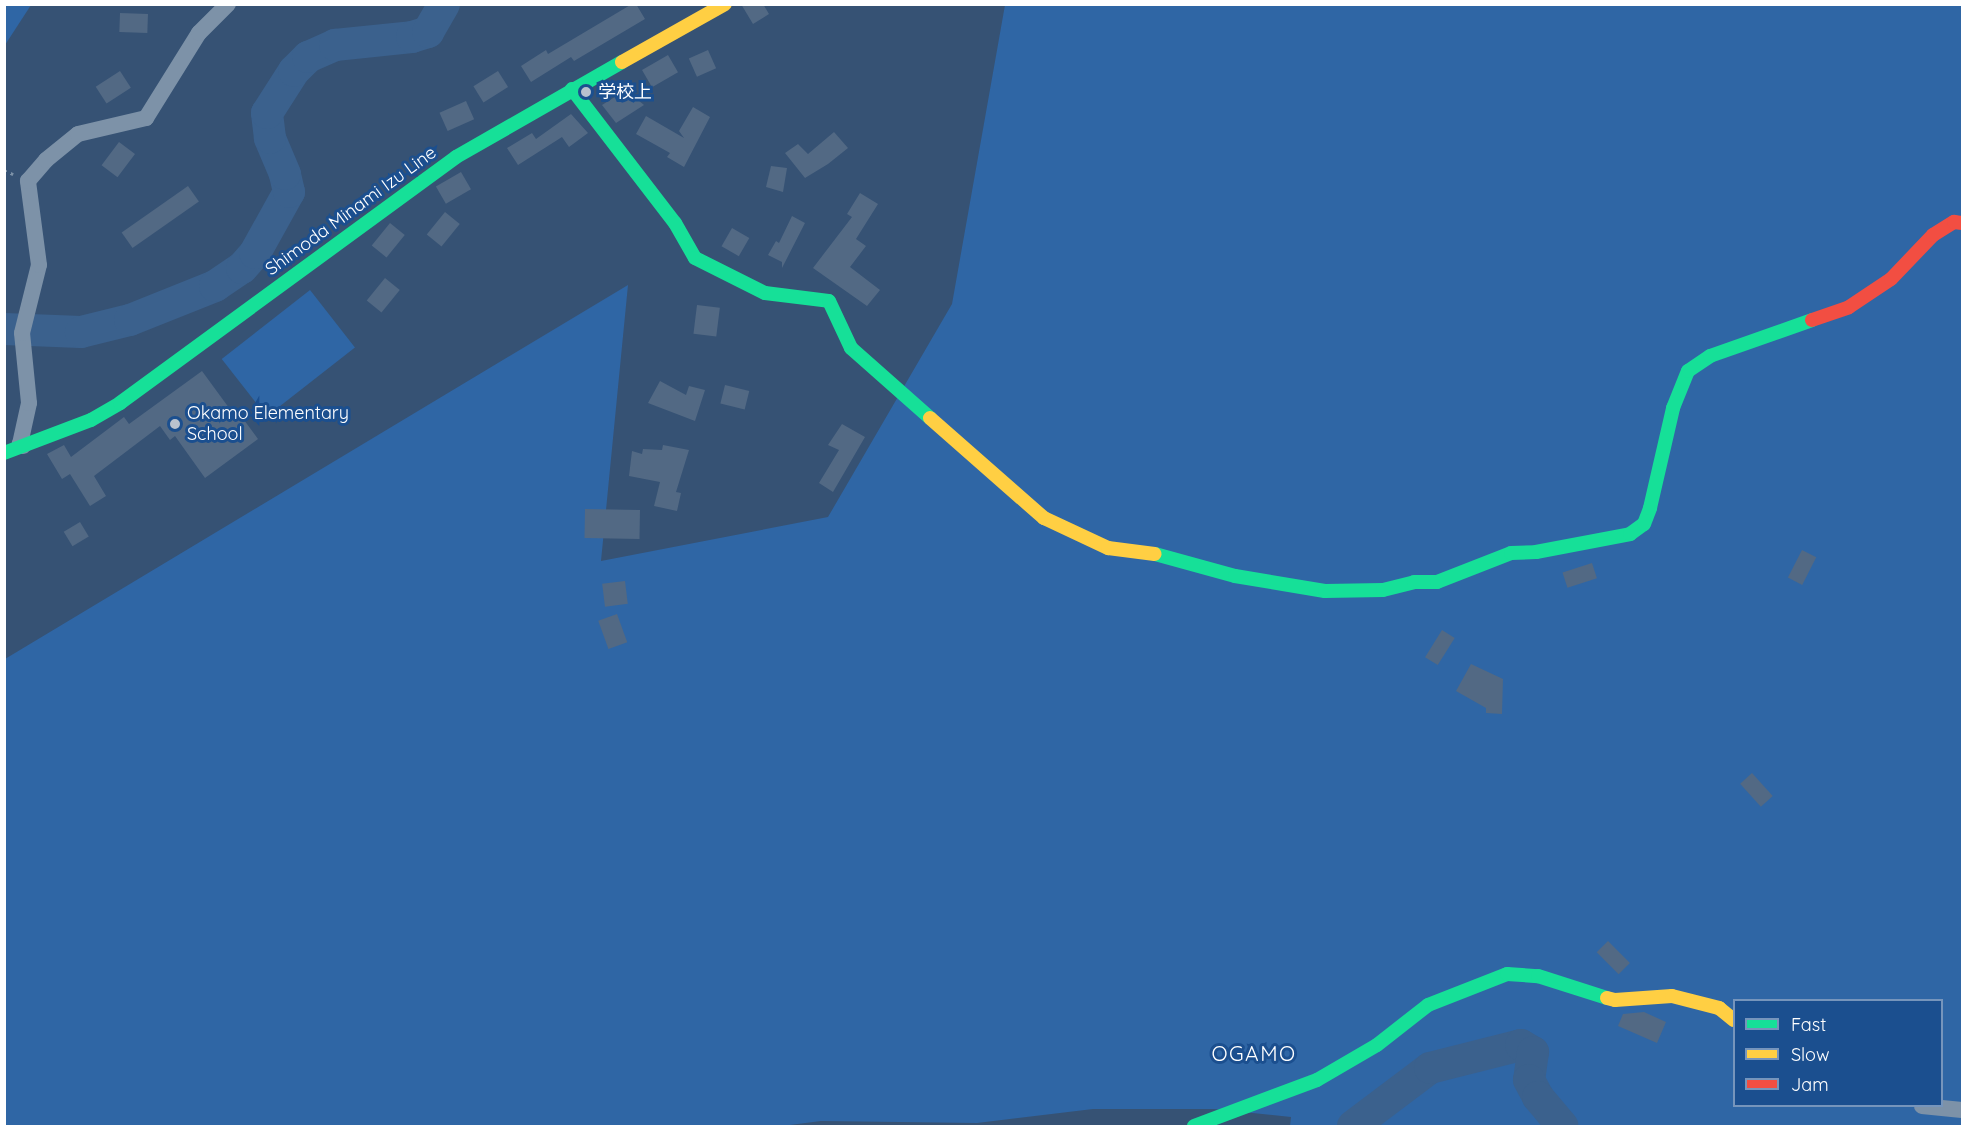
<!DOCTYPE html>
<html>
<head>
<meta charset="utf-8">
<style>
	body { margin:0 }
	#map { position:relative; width:1967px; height:1131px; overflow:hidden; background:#365274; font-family:Quicksand,"Noto Sans JP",sans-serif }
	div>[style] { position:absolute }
	.green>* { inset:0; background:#2f66a5; transform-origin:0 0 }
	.river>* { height:32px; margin:-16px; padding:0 16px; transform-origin:16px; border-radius:16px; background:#3b618d }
	.building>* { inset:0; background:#526984; transform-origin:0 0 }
	.path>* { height:3px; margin-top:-1.5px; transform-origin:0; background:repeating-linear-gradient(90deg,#7d92a8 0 3px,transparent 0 7.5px) }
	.street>* { height:16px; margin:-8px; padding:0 8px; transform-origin:8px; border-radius:8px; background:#7d92a8 }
	.fast>* { height:14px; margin:-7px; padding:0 7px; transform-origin:7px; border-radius:7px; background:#16e098 }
	.slow>* { height:14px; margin:-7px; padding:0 7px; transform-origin:7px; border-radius:7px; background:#ffcf43 }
	.jam>* { height:14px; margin:-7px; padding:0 7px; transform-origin:7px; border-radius:7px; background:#f24e42 }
	.dots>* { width:16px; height:16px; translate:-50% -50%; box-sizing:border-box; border:3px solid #1b4f8f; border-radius:50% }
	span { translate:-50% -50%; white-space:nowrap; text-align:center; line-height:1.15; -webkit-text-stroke:6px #1b4f8f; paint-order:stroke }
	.poi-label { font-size:18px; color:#fff }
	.left { translate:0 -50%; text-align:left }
	.street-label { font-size:18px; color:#fff }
	.quarter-label { font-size:21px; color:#fff; letter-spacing:1.5px }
	.frame { position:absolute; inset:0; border:6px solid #fff; pointer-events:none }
	.legend { position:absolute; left:1733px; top:999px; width:210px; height:108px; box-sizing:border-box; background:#1b4f8f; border:2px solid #7695bc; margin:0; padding:8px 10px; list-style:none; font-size:18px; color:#fff }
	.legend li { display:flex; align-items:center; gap:12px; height:30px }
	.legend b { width:30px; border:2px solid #7695bc }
</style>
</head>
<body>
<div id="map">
	<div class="green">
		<div style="clip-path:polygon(5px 4px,31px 5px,5px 45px,4px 5px)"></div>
		<div style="clip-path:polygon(evenodd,1005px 5px,1962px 5px,1962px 1126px,1290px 1126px,1291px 1117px,1214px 1109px,1093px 1109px,977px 1123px,821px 1121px,782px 1126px,5px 1126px,5px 659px,628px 285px,601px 561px,828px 517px,952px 304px,1005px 5px,1734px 1000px,1942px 1000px,1942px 1106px,1734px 1106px,1734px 1000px)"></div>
		<div style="left:310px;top:290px;width:73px;height:112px;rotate:52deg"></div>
	</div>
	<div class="river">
		<div style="left:4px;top:329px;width:77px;rotate:2.2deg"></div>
		<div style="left:81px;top:332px;width:50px;rotate:-13.8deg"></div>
		<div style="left:130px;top:320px;width:92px;rotate:-21.8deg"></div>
		<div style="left:215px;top:286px;width:32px;rotate:-34deg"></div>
		<div style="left:242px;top:268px;width:20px;rotate:-49deg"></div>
		<div style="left:255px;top:253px;width:70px;rotate:-60.9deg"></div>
		<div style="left:289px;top:192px;width:18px;rotate:-103deg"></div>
		<div style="left:285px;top:174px;width:39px;rotate:-113deg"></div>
		<div style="left:270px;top:138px;width:25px;rotate:-97deg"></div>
		<div style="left:267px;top:113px;width:50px;rotate:-57.3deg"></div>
		<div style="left:294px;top:71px;width:20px;rotate:-45deg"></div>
		<div style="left:308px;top:57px;width:30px;rotate:-24deg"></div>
		<div style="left:335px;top:45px;width:77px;rotate:-5.9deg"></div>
		<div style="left:412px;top:37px;width:17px;rotate:-17deg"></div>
		<div style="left:428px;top:32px;width:32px;rotate:-60deg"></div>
		<div style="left:1353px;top:1126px;width:96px;rotate:-37deg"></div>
		<div style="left:1430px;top:1068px;width:94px;rotate:-14.2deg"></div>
		<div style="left:1521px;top:1045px;width:14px;rotate:30deg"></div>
		<div style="left:1533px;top:1052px;width:28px;rotate:98deg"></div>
		<div style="left:1529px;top:1080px;width:19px;rotate:62deg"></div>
		<div style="left:1538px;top:1097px;width:38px;rotate:50deg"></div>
	</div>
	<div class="building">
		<div style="clip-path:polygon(632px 4px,636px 4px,645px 19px,574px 61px,571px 57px,531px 82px,521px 66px,546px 50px,548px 54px)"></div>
		<div style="clip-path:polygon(741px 4px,763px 4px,769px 14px,753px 24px)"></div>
		<div style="left:120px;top:13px;width:28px;height:19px;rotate:2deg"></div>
		<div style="left:708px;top:50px;width:20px;height:21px;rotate:66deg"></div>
		<div style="left:668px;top:55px;width:20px;height:30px;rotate:60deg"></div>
		<div style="left:120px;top:71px;width:20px;height:29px;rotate:57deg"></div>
		<div style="left:498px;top:71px;width:19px;height:29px;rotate:58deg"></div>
		<div style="clip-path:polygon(626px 90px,644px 105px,616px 123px,602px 105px)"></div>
		<div style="left:466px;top:101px;width:20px;height:29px;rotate:66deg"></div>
		<div style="clip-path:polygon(693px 107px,710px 117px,684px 167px,667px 157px,670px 153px,636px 134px,646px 116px,684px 138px,679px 131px)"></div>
		<div style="clip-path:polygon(571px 114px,588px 133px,569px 147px,562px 137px,518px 165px,507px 148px,532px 133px,536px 139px)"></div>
		<div style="clip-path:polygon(834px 132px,848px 148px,828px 164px,805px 178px,785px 153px,798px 144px,808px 154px)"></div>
		<div style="left:119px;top:142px;width:20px;height:29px;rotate:37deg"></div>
		<div style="clip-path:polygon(771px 166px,787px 168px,783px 192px,766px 187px)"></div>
		<div style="left:461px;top:172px;width:20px;height:29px;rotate:60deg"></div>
		<div style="left:188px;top:186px;width:19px;height:81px;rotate:55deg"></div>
		<div style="clip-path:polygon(860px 193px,878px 204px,856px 239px,866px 246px,850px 267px,880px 290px,867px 306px,813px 268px,852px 217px,847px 214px)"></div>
		<div style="left:445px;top:212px;width:19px;height:29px;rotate:39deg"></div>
		<div style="clip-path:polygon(792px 216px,805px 223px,782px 268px,782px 262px,768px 255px,776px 241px,779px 243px)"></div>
		<div style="left:390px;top:223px;width:19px;height:29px;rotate:39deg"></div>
		<div style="left:732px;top:228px;width:20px;height:21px;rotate:30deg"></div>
		<div style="left:385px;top:278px;width:19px;height:29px;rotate:39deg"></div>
		<div style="left:697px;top:305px;width:23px;height:29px;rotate:7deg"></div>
		<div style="clip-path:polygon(202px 371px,232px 412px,236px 409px,258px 439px,205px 478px,175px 436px,170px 440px,160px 426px,94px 476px,106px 496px,90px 506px,70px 474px,62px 479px,47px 454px,64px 445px,71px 457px,124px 417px,129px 424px)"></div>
		<div style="clip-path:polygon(660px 381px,686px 395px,689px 386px,705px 390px,695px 421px,648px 403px)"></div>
		<div style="left:725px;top:385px;width:25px;height:19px;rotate:14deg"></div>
		<div style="clip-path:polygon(842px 424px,865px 437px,833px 492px,819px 483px,839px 450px,828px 445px)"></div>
		<div style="clip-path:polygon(663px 445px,689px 450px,676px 492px,681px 493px,677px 511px,654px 506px,660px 482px,629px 476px,632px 451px,642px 454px,643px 449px,662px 450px)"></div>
		<div style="left:585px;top:509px;width:55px;height:29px;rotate:1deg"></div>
		<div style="left:80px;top:522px;width:17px;height:19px;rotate:59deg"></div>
		<div style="left:1802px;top:550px;width:16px;height:31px;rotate:27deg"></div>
		<div style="left:1592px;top:563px;width:16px;height:31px;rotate:72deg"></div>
		<div style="left:625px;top:581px;width:23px;height:23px;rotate:83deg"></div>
		<div style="left:617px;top:614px;width:30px;height:20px;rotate:70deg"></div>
		<div style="left:1442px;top:630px;width:15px;height:32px;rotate:32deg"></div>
		<div style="clip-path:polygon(1471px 664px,1503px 679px,1502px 714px,1486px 713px,1486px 708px,1456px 691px)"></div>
		<div style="left:1752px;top:773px;width:31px;height:16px;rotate:48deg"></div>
		<div style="left:1608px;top:941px;width:31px;height:16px;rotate:45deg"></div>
		<div style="clip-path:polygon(1644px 1012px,1666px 1022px,1657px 1043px,1618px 1026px,1623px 1014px)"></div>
	</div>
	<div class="path">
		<div style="left:4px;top:170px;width:10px;rotate:24deg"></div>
	</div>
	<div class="street">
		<div style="left:23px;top:446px;width:4px;rotate:-146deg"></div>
		<div style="left:20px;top:444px;width:42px;rotate:-77.6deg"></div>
		<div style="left:29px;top:403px;width:70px;rotate:-95.7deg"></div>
		<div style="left:22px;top:333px;width:70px;rotate:-76deg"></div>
		<div style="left:39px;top:265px;width:85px;rotate:-97.5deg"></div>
		<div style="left:28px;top:181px;width:28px;rotate:-49deg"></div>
		<div style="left:46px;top:160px;width:41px;rotate:-39.1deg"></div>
		<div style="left:78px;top:134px;width:70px;rotate:-13.2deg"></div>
		<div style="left:146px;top:118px;width:100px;rotate:-58.1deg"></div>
		<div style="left:199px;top:33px;width:41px;rotate:-45deg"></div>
		<div style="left:1922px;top:1106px;width:40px;rotate:5.7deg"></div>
	</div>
	<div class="fast">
		<div style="left:572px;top:89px;width:169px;rotate:52.5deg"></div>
		<div style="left:675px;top:223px;width:40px;rotate:60.3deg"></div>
		<div style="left:695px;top:258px;width:78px;rotate:26.6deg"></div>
		<div style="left:765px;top:293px;width:64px;rotate:7.1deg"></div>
		<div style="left:829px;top:301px;width:52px;rotate:64.9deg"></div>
		<div style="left:851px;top:348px;width:106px;rotate:41.5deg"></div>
		<div style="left:4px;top:453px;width:93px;rotate:-20.8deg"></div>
		<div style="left:91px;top:420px;width:34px;rotate:-30deg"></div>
		<div style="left:120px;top:403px;width:416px;rotate:-36.2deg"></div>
		<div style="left:456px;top:157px;width:191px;rotate:-29.8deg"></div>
		<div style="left:1155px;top:554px;width:83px;rotate:15.4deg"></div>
		<div style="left:1235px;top:576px;width:91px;rotate:9.5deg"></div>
		<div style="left:1325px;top:591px;width:58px;rotate:-1deg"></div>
		<div style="left:1383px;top:590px;width:32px;rotate:-14deg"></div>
		<div style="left:1414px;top:582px;width:23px"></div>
		<div style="left:1437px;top:582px;width:79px;rotate:-21.4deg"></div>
		<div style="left:1511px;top:553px;width:25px;rotate:-2deg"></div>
		<div style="left:1536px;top:552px;width:96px;rotate:-10.8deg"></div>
		<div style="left:1630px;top:534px;width:17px;rotate:-36deg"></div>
		<div style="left:1644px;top:524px;width:17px;rotate:-69deg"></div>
		<div style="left:1650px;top:508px;width:103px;rotate:-77deg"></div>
		<div style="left:1673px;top:408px;width:40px;rotate:-68deg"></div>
		<div style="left:1688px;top:371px;width:27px;rotate:-34deg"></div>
		<div style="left:1710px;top:356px;width:108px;rotate:-19.4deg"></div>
		<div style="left:1194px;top:1126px;width:131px;rotate:-20.5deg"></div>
		<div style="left:1317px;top:1080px;width:69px;rotate:-30.3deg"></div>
		<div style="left:1377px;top:1045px;width:65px;rotate:-38.1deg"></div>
		<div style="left:1428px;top:1005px;width:85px;rotate:-21.4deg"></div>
		<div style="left:1507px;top:974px;width:31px;rotate:4deg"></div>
		<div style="left:1538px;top:976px;width:72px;rotate:17.7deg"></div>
	</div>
	<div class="slow">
		<div style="left:622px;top:62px;width:118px;rotate:-29.4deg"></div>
		<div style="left:930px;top:418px;width:152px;rotate:41.3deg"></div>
		<div style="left:1044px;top:518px;width:71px;rotate:25.1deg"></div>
		<div style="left:1108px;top:548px;width:47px;rotate:7.3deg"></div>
		<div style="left:1607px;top:998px;width:8px;rotate:14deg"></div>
		<div style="left:1615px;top:1000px;width:57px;rotate:-4deg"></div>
		<div style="left:1672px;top:996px;width:49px;rotate:14.3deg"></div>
		<div style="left:1719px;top:1008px;width:19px;rotate:39deg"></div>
	</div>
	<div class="jam">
		<div style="left:1812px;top:320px;width:39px;rotate:-19deg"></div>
		<div style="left:1849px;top:307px;width:50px;rotate:-33.7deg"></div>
		<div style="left:1891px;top:279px;width:61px;rotate:-46.3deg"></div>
		<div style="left:1933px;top:235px;width:25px;rotate:-32deg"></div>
		<div style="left:1954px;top:222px;width:8px;rotate:7deg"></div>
	</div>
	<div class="dots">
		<div style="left:586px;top:92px;background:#b9c2ce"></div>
		<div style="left:175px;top:424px;background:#b9c2ce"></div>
	</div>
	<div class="poi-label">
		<span class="left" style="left:598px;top:92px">学校上</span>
		<span class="left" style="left:187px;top:424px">Okamo Elementary<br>School</span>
	</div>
	<div class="street-label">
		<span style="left:351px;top:211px;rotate:-36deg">Shimoda Minami Izu Line</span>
	</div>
	<div class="quarter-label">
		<span style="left:1254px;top:1053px">OGAMO</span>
	</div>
	<div class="frame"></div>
	<ul class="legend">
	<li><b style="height:8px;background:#16e098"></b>Fast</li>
	<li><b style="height:8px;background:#ffcf43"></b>Slow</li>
	<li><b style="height:8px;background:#f24e42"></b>Jam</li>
	</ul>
</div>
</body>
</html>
